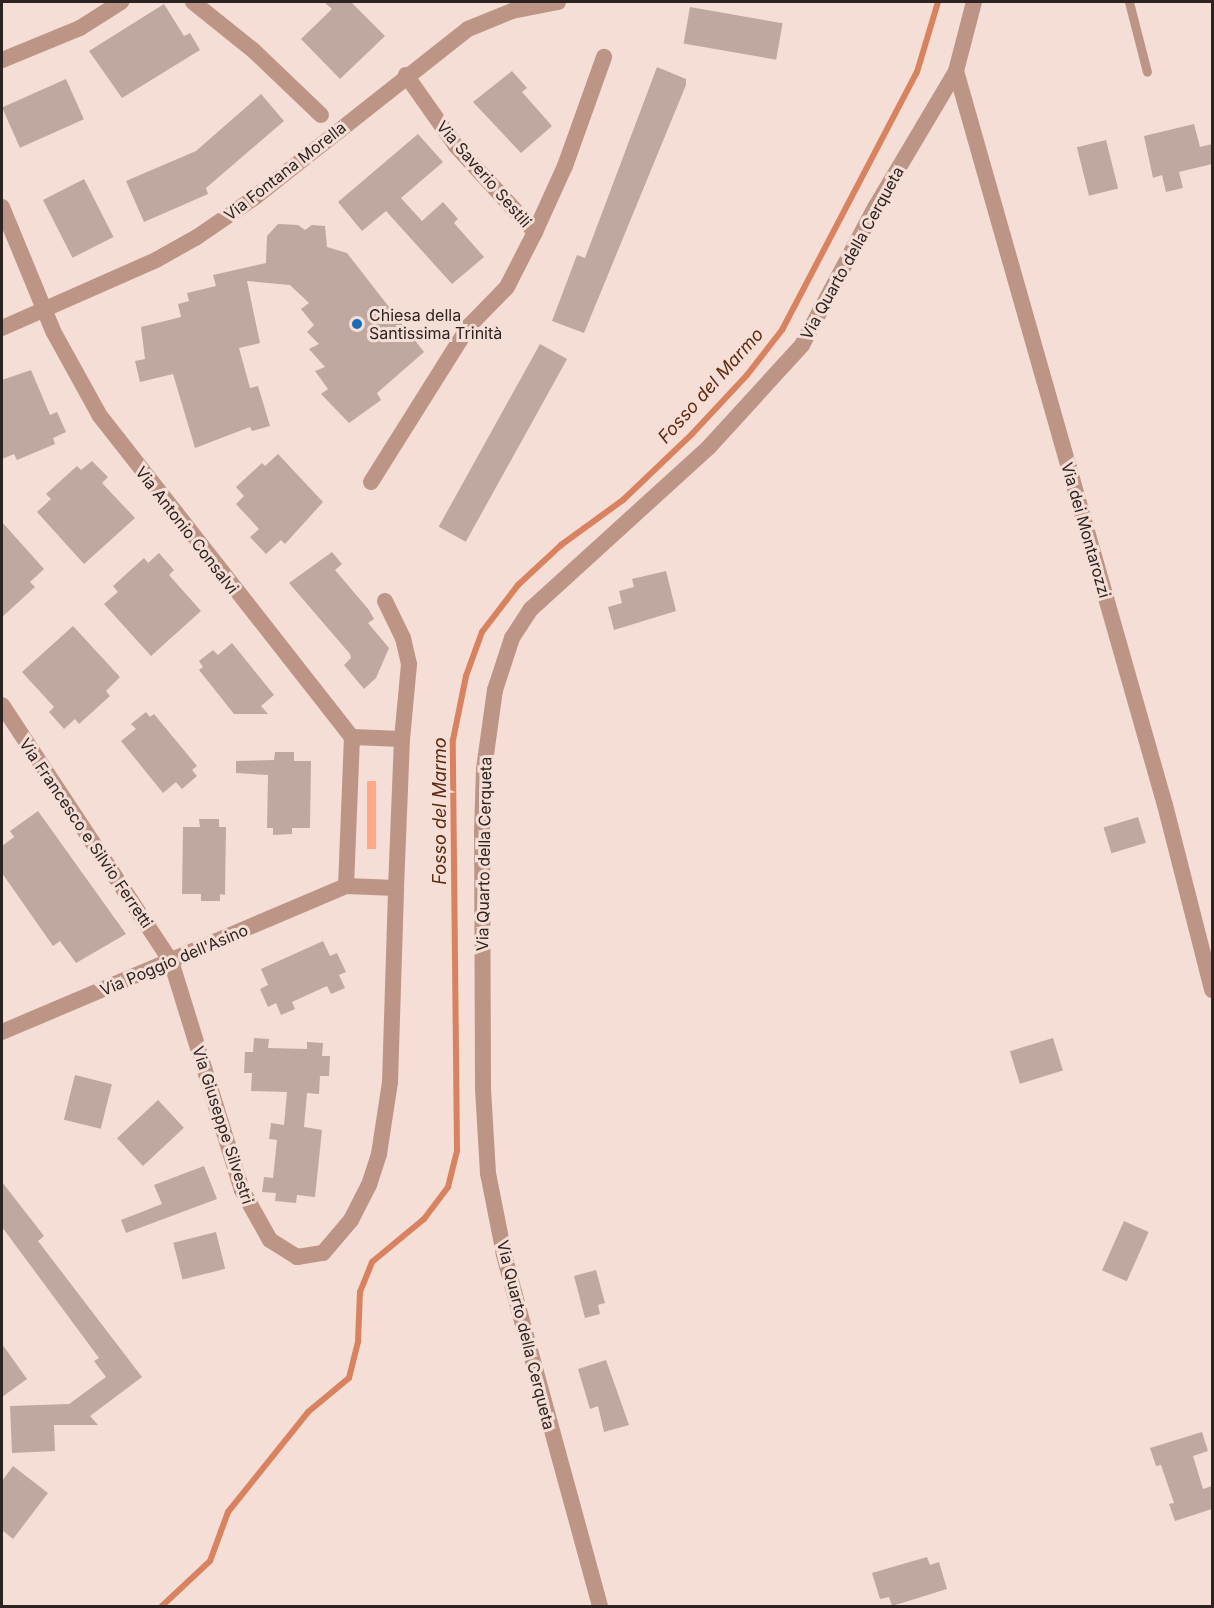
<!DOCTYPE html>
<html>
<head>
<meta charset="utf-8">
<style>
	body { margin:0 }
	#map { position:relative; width:1214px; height:1608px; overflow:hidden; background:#f5ded6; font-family:Inter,sans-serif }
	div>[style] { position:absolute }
	.green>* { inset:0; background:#fda887; transform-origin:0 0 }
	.stream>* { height:6px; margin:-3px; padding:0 3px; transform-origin:3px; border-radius:3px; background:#d88260 }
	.building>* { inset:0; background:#bea8a0; transform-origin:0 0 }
	.service>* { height:9px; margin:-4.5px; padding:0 4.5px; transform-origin:4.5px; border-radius:4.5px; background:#bc9586 }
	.minor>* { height:16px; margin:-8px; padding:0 8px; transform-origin:8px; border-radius:8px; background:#bc9586 }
	.tertiary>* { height:16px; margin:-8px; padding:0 8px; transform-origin:8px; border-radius:8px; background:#bc9586 }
	.dots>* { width:16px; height:16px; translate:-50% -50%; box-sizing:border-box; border:3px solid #f5ded6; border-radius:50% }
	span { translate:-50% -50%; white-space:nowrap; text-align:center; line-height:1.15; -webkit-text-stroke:6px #f5ded6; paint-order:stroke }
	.street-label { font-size:16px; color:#2d2421 }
	.poi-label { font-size:16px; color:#2d2421 }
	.left { translate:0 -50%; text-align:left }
	.water-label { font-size:18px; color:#602911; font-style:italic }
	.frame { position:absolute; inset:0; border:3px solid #2d2421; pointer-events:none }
</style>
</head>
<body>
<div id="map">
	<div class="green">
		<div style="left:367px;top:781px;width:9px;height:68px"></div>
	</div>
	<div class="stream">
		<div style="left:162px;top:1606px;width:66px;rotate:-43.2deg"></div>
		<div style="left:210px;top:1561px;width:52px;rotate:-69.8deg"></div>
		<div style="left:228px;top:1512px;width:128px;rotate:-51.3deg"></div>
		<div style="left:308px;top:1412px;width:53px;rotate:-39.7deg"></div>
		<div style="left:349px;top:1378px;width:38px;rotate:-76deg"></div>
		<div style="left:358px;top:1341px;width:49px;rotate:-87.7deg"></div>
		<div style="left:360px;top:1292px;width:32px;rotate:-68deg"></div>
		<div style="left:372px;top:1262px;width:67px;rotate:-39.6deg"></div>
		<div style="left:424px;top:1219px;width:40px;rotate:-53deg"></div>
		<div style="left:448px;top:1187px;width:38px;rotate:-76deg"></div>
		<div style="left:457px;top:1150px;width:410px;rotate:-90.6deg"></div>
		<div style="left:453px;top:740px;width:65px;rotate:-78.5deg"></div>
		<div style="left:466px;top:676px;width:47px;rotate:-70deg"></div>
		<div style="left:482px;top:632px;width:59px;rotate:-52.5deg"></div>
		<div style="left:518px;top:585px;width:59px;rotate:-42.9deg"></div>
		<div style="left:561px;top:545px;width:77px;rotate:-36deg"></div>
		<div style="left:623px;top:500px;width:95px;rotate:-43.7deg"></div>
		<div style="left:692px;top:434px;width:81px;rotate:-47deg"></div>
		<div style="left:747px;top:375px;width:57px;rotate:-52.1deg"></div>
		<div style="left:782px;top:330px;width:291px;rotate:-62.4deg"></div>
		<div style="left:917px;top:72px;width:73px;rotate:-73.3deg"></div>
	</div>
	<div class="building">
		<div style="clip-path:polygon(324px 2px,351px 2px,385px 36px,340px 79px,301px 39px,332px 9px)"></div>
		<div style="clip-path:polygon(164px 4px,184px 36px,190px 33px,200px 50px,122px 98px,89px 51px)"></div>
		<div style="left:690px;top:7px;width:94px;height:37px;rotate:10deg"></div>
		<div style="clip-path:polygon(657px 67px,686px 79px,686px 85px,584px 333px,552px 321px,577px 255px,585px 258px)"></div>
		<div style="clip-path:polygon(512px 71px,527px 88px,522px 92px,552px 126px,521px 153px,473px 102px)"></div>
		<div style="left:66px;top:79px;width:44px;height:70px;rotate:66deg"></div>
		<div style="clip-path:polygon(261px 94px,284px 121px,206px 188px,208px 194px,144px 222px,126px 181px,196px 151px)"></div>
		<div style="clip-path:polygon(1194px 124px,1200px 147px,1212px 144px,1212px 164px,1179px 172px,1183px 188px,1166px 192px,1162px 175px,1153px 178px,1144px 136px)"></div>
		<div style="clip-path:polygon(418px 134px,443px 162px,401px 198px,422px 221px,443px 202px,458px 219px,454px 223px,484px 257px,452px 284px,386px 211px,362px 231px,338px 202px)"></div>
		<div style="left:1106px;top:140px;width:50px;height:30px;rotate:76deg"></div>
		<div style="left:84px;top:179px;width:65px;height:46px;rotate:63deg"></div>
		<div style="clip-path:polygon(278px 224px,298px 225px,305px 230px,312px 225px,325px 226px,327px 247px,347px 253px,424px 352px,377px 393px,381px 400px,349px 423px,321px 394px,328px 389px,315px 371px,325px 367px,309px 349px,319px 344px,307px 332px,314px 325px,301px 309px,309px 303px,290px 285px,247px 281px,260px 343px,239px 348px,250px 388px,258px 386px,270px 426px,252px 431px,250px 427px,195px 448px,173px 374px,140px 382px,135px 361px,145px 359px,141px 327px,181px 317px,178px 304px,189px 301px,187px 293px,216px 286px,213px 275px,266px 263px,267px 236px)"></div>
		<div style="left:540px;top:344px;width:31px;height:209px;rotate:29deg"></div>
		<div style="clip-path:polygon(31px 370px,50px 415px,57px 412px,66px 432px,53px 438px,55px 444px,17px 460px,14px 454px,2px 459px,2px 380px)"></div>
		<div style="clip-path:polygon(278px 454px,323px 502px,285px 544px,281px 540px,266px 554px,250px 537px,259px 529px,236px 504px,244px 496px,236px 487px,262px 463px,265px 466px)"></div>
		<div style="clip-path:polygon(92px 461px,108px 477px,102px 483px,135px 518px,84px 564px,37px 512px,51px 499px,46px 494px,77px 466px,81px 470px)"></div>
		<div style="clip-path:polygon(2px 522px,44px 569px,30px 582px,35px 587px,2px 617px)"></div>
		<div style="clip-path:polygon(332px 552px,342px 564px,335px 570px,369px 610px,374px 619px,368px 623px,389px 648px,376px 678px,364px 689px,344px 665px,351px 658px,350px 654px,289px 583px)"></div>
		<div style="clip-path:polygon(159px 553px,174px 570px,169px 575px,201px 611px,151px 656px,104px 604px,118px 592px,113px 586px,144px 558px,148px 563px)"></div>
		<div style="clip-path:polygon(666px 571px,676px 611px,614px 630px,608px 607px,622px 603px,619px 591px,634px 587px,632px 579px)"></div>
		<div style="clip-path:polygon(73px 626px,120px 677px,106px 691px,110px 696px,79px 724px,75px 719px,64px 729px,49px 712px,54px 707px,22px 672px)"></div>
		<div style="clip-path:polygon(232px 643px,274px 695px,261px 706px,268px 714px,234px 714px,199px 670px,203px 667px,199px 661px,213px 650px,218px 655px)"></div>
		<div style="clip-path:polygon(146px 712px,150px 717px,154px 714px,197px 766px,192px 770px,197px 776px,182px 789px,176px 782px,163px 793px,121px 741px,136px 729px,131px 724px)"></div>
		<div style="clip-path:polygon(275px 752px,294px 752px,294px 761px,311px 761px,310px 828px,292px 828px,292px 834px,273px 835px,273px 828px,267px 828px,268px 775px,236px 773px,236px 761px,274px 760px)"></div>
		<div style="clip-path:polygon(38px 811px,126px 934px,76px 963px,60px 941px,53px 946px,2px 873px,2px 846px,14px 837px,10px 831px)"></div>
		<div style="left:1138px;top:817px;width:27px;height:36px;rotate:73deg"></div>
		<div style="clip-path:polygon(199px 819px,219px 819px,219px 827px,226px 827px,225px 895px,220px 894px,220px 901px,201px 901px,201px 894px,182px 894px,183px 827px,200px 827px)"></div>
		<div style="clip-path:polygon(323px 941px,330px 956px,337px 953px,346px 972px,339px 975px,345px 988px,331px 994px,327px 986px,292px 1002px,295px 1009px,281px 1015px,276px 1003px,268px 1007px,260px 989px,268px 985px,261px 969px)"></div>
		<div style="clip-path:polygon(254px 1038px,269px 1039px,268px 1048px,307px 1049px,307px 1042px,323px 1043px,322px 1056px,330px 1056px,329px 1076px,320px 1076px,319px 1094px,307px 1093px,304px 1127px,322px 1130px,315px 1197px,297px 1195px,296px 1203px,275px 1201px,276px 1193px,262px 1192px,264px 1177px,273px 1178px,277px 1140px,269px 1139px,271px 1123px,284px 1125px,287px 1092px,251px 1091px,252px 1073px,244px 1073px,245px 1052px,253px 1052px)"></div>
		<div style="left:1053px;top:1038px;width:34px;height:45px;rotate:73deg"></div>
		<div style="left:75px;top:1075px;width:38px;height:46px;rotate:14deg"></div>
		<div style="left:158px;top:1100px;width:38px;height:56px;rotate:47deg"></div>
		<div style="clip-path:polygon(204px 1166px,217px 1199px,126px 1233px,121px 1220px,162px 1204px,154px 1185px)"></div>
		<div style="clip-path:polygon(2px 1182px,44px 1236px,38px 1241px,142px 1377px,90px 1416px,98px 1425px,54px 1425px,55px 1451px,12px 1453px,10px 1406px,69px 1404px,106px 1377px,94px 1361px,99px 1358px,2px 1227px)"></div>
		<div style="left:1124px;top:1221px;width:27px;height:54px;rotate:24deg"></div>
		<div style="left:216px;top:1232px;width:38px;height:44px;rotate:76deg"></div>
		<div style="clip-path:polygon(596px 1270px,605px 1303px,598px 1305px,600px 1314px,585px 1318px,574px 1276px)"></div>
		<div style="clip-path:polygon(2px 1344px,27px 1379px,2px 1397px)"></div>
		<div style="clip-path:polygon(606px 1360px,629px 1425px,604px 1432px,598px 1406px,590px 1409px,578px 1369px)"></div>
		<div style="clip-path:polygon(1202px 1432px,1208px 1451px,1193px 1456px,1203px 1489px,1212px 1486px,1212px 1509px,1175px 1521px,1169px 1504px,1174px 1503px,1161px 1465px,1156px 1466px,1150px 1448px)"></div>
		<div style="clip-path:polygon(13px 1466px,48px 1493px,13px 1539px,2px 1530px,2px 1481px)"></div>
		<div style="clip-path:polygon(927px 1557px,930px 1565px,939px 1562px,947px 1589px,892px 1606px,889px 1597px,880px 1599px,872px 1573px)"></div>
	</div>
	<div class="service">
		<div style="left:1129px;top:2px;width:72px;rotate:75.6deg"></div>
	</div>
	<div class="minor">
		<div style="left:193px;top:2px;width:77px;rotate:38.7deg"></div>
		<div style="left:253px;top:50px;width:94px;rotate:43.7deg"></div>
		<div style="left:2px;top:60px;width:84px;rotate:-22.3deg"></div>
		<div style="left:80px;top:28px;width:49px;rotate:-32.4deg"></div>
		<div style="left:956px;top:71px;width:763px;rotate:74.11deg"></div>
		<div style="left:1165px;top:805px;width:191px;rotate:75.7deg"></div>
		<div style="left:2px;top:207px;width:134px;rotate:67.6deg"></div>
		<div style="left:53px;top:331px;width:97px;rotate:61.1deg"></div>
		<div style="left:100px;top:416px;width:408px;rotate:51.9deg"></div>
		<div style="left:535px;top:232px;width:72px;rotate:-65.6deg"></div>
		<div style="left:565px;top:166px;width:116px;rotate:-70.3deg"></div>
		<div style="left:371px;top:482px;width:184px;rotate:-57.9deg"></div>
		<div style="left:469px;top:326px;width:54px;rotate:-45.7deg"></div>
		<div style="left:507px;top:287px;width:62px;rotate:-63deg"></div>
		<div style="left:535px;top:232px;width:117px;rotate:-132.6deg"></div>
		<div style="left:456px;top:146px;width:87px;rotate:-125.2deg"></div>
		<div style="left:385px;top:601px;width:41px;rotate:64.1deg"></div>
		<div style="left:403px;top:638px;width:27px;rotate:77deg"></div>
		<div style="left:409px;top:664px;width:75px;rotate:95.3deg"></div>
		<div style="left:2px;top:705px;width:307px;rotate:56.6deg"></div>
		<div style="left:171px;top:961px;width:240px;rotate:72.8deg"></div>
		<div style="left:242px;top:1190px;width:57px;rotate:60.8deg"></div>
		<div style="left:270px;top:1240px;width:32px;rotate:32deg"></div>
		<div style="left:297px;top:1257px;width:26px;rotate:-9deg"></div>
		<div style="left:323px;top:1253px;width:43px;rotate:-49.7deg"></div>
		<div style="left:351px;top:1220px;width:39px;rotate:-63deg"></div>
		<div style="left:369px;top:1185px;width:33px;rotate:-72deg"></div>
		<div style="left:379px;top:1154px;width:73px;rotate:-81.3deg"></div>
		<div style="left:390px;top:1082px;width:194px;rotate:-88.2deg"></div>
		<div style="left:2px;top:1032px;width:374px;rotate:-23deg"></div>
		<div style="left:346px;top:886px;width:50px;rotate:2.3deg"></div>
		<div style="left:396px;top:888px;width:149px;rotate:-87.7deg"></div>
		<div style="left:402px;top:739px;width:50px;rotate:-177.7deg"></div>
		<div style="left:352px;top:737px;width:149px;rotate:92.3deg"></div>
		<div style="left:600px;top:1606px;width:365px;rotate:-105.3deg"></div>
		<div style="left:504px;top:1254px;width:83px;rotate:-101.2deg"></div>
		<div style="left:488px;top:1173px;width:85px;rotate:-93.4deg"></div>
		<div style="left:483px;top:1088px;width:256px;rotate:-90.2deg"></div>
		<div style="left:482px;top:832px;width:63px;rotate:-88.2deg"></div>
		<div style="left:484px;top:769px;width:80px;rotate:-82.1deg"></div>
		<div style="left:495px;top:690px;width:55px;rotate:-71.9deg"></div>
		<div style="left:512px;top:638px;width:35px;rotate:-57deg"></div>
		<div style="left:531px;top:609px;width:241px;rotate:-42.3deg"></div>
		<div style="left:709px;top:447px;width:138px;rotate:-47.6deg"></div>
		<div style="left:802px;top:345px;width:157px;rotate:-62deg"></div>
		<div style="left:876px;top:206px;width:157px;rotate:-59.3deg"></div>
		<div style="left:956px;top:71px;width:71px;rotate:-75.4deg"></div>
	</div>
	<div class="tertiary">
		<div style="left:2px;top:328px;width:168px;rotate:-23.8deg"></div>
		<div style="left:156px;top:260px;width:47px;rotate:-29.3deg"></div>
		<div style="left:197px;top:237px;width:69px;rotate:-34.4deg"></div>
		<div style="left:254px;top:198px;width:273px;rotate:-38.3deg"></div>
		<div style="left:468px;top:29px;width:48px;rotate:-22.2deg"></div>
		<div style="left:512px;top:11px;width:47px;rotate:-11.1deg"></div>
	</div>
	<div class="dots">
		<div style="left:357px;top:324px;background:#196cba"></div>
	</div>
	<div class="street-label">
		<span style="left:285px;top:171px;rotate:-38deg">Via Fontana Morella</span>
		<span style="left:484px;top:174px;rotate:49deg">Via Saverio Sestili</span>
		<span style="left:852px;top:253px;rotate:-61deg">Via Quarto della Cerqueta</span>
		<span style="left:187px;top:530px;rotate:52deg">Via Antonio Consalvi</span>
		<span style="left:1086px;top:530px;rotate:74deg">Via dei Montarozzi</span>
		<span style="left:86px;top:833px;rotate:56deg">Via Francesco e Silvio Ferretti</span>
		<span style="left:484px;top:854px;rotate:-89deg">Via Quarto della Cerqueta</span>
		<span style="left:174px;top:960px;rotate:-23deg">Via Poggio dell'Asino</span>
		<span style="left:223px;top:1125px;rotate:72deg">Via Giuseppe Silvestri</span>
		<span style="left:526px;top:1335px;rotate:76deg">Via Quarto della Cerqueta</span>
	</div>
	<div class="poi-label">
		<span class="left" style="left:369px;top:324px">Chiesa della<br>Santissima Trinità</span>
	</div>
	<div class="water-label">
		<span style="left:711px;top:386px;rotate:-48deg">Fosso del Marmo</span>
		<span style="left:440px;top:811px;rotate:-90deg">Fosso del Marmo</span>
	</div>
	<div class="frame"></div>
</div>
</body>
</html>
